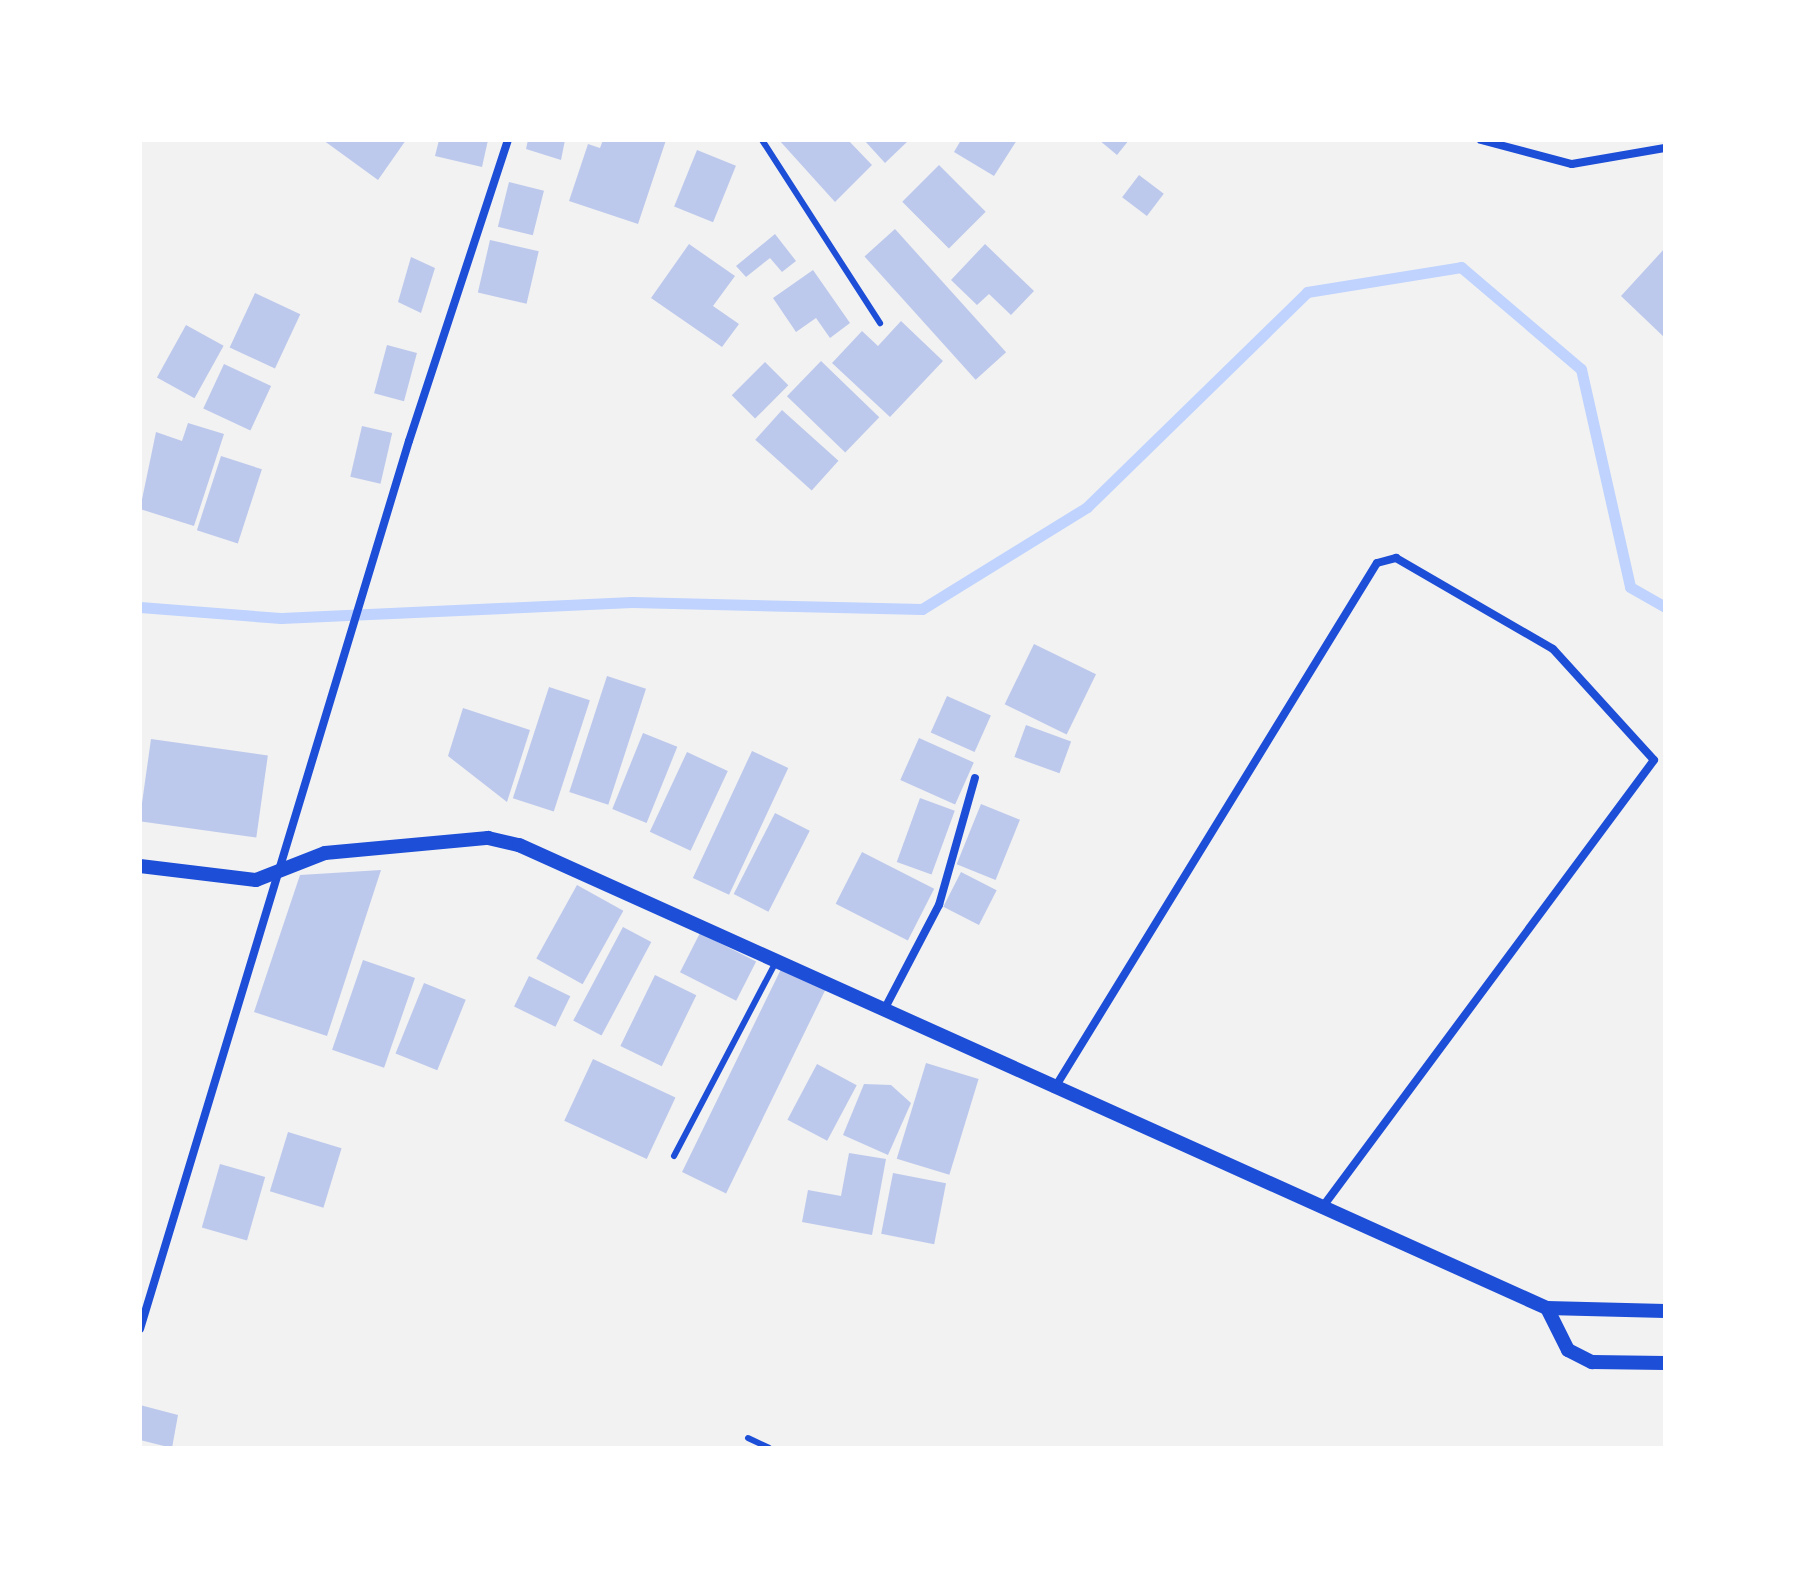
<!DOCTYPE html>
<html>
<head>
<meta charset="utf-8">
<style>
	body { margin:0 }
	#map { position:relative; width:1805px; height:1588px; overflow:hidden; background:#f2f2f2; font-family:Manrope,sans-serif }
	div>[style] { position:absolute }
	.stream>* { height:11px; margin:-5.5px; padding:0 5.5px; transform-origin:5.5px; border-radius:5.5px; background:#bfd3fe }
	.building>* { inset:0; background:#bdc9ec; transform-origin:0 0 }
	.service>* { height:6px; margin:-3px; padding:0 3px; transform-origin:3px; border-radius:3px; background:#1d4ed8 }
	.minor>* { height:8px; margin:-4px; padding:0 4px; transform-origin:4px; border-radius:4px; background:#1d4ed8 }
	.tertiary>* { height:14px; margin:-7px; padding:0 7px; transform-origin:7px; border-radius:7px; background:#1d4ed8 }
	span { translate:-50% -50%; white-space:nowrap; text-align:center; line-height:1.15; -webkit-text-stroke:8px #fff; paint-order:stroke }
	.frame { position:absolute; inset:0; border:142px solid #fff; pointer-events:none }
</style>
</head>
<body>
<div id="map">
	<div class="stream">
		<div style="left:140px;top:607px;width:141px;rotate:4.5deg"></div>
		<div style="left:281px;top:618px;width:351px;rotate:-2.6deg"></div>
		<div style="left:632px;top:602px;width:290px;rotate:1.4deg"></div>
		<div style="left:922px;top:609px;width:194px;rotate:-31.7deg"></div>
		<div style="left:1087px;top:507px;width:308px;rotate:-44.3deg"></div>
		<div style="left:1307px;top:292px;width:156px;rotate:-9.2deg"></div>
		<div style="left:1461px;top:267px;width:157px;rotate:40.4deg"></div>
		<div style="left:1581px;top:369px;width:223px;rotate:77.3deg"></div>
		<div style="left:1630px;top:587px;width:40px;rotate:29.7deg"></div>
	</div>
	<div class="building">
		<div style="clip-path:polygon(323px 140px,406px 140px,378px 180px)"></div>
		<div style="clip-path:polygon(439px 140px,488px 140px,482px 167px,435px 156px)"></div>
		<div style="clip-path:polygon(528px 140px,565px 140px,561px 160px,526px 149px)"></div>
		<div style="clip-path:polygon(603px 140px,666px 140px,638px 224px,569px 201px,588px 144px,600px 148px)"></div>
		<div style="clip-path:polygon(779px 140px,848px 140px,872px 165px,835px 202px)"></div>
		<div style="clip-path:polygon(864px 140px,909px 140px,885px 163px)"></div>
		<div style="clip-path:polygon(961px 140px,1017px 140px,994px 176px,954px 152px)"></div>
		<div style="clip-path:polygon(1099px 140px,1129px 140px,1117px 155px)"></div>
		<div style="left:697px;top:150px;width:42px;height:61px;rotate:22deg"></div>
		<div style="left:939px;top:165px;width:66px;height:52px;rotate:45deg"></div>
		<div style="left:1139px;top:175px;width:31px;height:28px;rotate:37deg"></div>
		<div style="left:509px;top:182px;width:36px;height:46px;rotate:14deg"></div>
		<div style="left:895px;top:229px;width:166px;height:41px;rotate:48deg"></div>
		<div style="clip-path:polygon(775px 234px,796px 261px,782px 272px,770px 258px,746px 277px,736px 266px)"></div>
		<div style="left:490px;top:240px;width:50px;height:54px;rotate:13deg"></div>
		<div style="clip-path:polygon(689px 244px,735px 276px,713px 306px,739px 324px,722px 347px,651px 298px)"></div>
		<div style="clip-path:polygon(985px 244px,1034px 291px,1011px 315px,989px 294px,977px 305px,951px 280px)"></div>
		<div style="clip-path:polygon(1665px 248px,1665px 338px,1621px 296px)"></div>
		<div style="clip-path:polygon(411px 257px,435px 268px,421px 313px,398px 302px)"></div>
		<div style="clip-path:polygon(813px 270px,850px 323px,830px 338px,816px 318px,796px 332px,773px 298px)"></div>
		<div style="left:255px;top:293px;width:50px;height:60px;rotate:25deg"></div>
		<div style="clip-path:polygon(901px 321px,943px 361px,890px 417px,832px 363px,862px 331px,878px 346px)"></div>
		<div style="left:186px;top:325px;width:43px;height:60px;rotate:29deg"></div>
		<div style="left:387px;top:345px;width:31px;height:50px;rotate:15deg"></div>
		<div style="left:821px;top:361px;width:81px;height:49px;rotate:44deg"></div>
		<div style="left:765px;top:362px;width:33px;height:47px;rotate:45deg"></div>
		<div style="left:224px;top:364px;width:52px;height:49px;rotate:25deg"></div>
		<div style="left:782px;top:410px;width:76px;height:40px;rotate:42deg"></div>
		<div style="clip-path:polygon(188px 423px,224px 434px,194px 526px,140px 509px,156px 432px,182px 441px)"></div>
		<div style="left:362px;top:426px;width:31px;height:52px;rotate:13deg"></div>
		<div style="left:221px;top:456px;width:43px;height:78px;rotate:18deg"></div>
		<div style="left:1034px;top:644px;width:69px;height:67px;rotate:26deg"></div>
		<div style="left:607px;top:676px;width:41px;height:122px;rotate:18deg"></div>
		<div style="left:549px;top:687px;width:43px;height:117px;rotate:18deg"></div>
		<div style="left:947px;top:696px;width:48px;height:40px;rotate:24deg"></div>
		<div style="clip-path:polygon(463px 708px,530px 730px,507px 802px,448px 756px)"></div>
		<div style="left:1026px;top:725px;width:48px;height:34px;rotate:20deg"></div>
		<div style="left:643px;top:733px;width:37px;height:82px;rotate:22deg"></div>
		<div style="left:919px;top:738px;width:60px;height:46px;rotate:24deg"></div>
		<div style="left:151px;top:739px;width:118px;height:83px;rotate:8deg"></div>
		<div style="left:752px;top:751px;width:40px;height:140px;rotate:25deg"></div>
		<div style="left:687px;top:752px;width:45px;height:88px;rotate:25deg"></div>
		<div style="left:920px;top:798px;width:37px;height:68px;rotate:20deg"></div>
		<div style="left:981px;top:804px;width:42px;height:65px;rotate:22deg"></div>
		<div style="left:775px;top:813px;width:39px;height:91px;rotate:27deg"></div>
		<div style="left:862px;top:852px;width:81px;height:58px;rotate:27deg"></div>
		<div style="clip-path:polygon(381px 870px,327px 1036px,254px 1012px,300px 875px)"></div>
		<div style="left:961px;top:872px;width:40px;height:39px;rotate:27deg"></div>
		<div style="left:577px;top:885px;width:53px;height:84px;rotate:29deg"></div>
		<div style="left:623px;top:927px;width:32px;height:106px;rotate:28deg"></div>
		<div style="left:700px;top:933px;width:63px;height:44px;rotate:27deg"></div>
		<div style="left:363px;top:960px;width:55px;height:95px;rotate:19deg"></div>
		<div style="left:782px;top:967px;width:49px;height:228px;rotate:26deg"></div>
		<div style="left:655px;top:975px;width:46px;height:79px;rotate:26deg"></div>
		<div style="left:529px;top:976px;width:46px;height:34px;rotate:26deg"></div>
		<div style="left:424px;top:983px;width:45px;height:76px;rotate:22deg"></div>
		<div style="left:593px;top:1059px;width:91px;height:68px;rotate:25deg"></div>
		<div style="left:926px;top:1063px;width:55px;height:100px;rotate:17deg"></div>
		<div style="left:817px;top:1064px;width:45px;height:63px;rotate:28deg"></div>
		<div style="clip-path:polygon(864px 1084px,891px 1085px,911px 1103px,888px 1155px,843px 1135px)"></div>
		<div style="left:288px;top:1132px;width:56px;height:62px;rotate:17deg"></div>
		<div style="clip-path:polygon(849px 1153px,886px 1159px,872px 1235px,802px 1222px,808px 1190px,841px 1196px)"></div>
		<div style="left:220px;top:1164px;width:47px;height:66px;rotate:16deg"></div>
		<div style="left:893px;top:1173px;width:54px;height:62px;rotate:11deg"></div>
		<div style="clip-path:polygon(140px 1405px,178px 1415px,172px 1448px,140px 1440px)"></div>
	</div>
	<div class="service">
		<div style="left:762px;top:140px;width:218px;rotate:57.2deg"></div>
		<div style="left:674px;top:1156px;width:219px;rotate:-62.3deg"></div>
		<div style="left:748px;top:1438px;width:23px;rotate:25deg"></div>
	</div>
	<div class="minor">
		<div style="left:1481px;top:140px;width:94px;rotate:14.8deg"></div>
		<div style="left:1572px;top:164px;width:94px;rotate:-9.8deg"></div>
		<div style="left:884px;top:1010px;width:119px;rotate:-62.4deg"></div>
		<div style="left:939px;top:905px;width:132px;rotate:-74.2deg"></div>
		<div style="left:1054px;top:1089px;width:617px;rotate:-58.45deg"></div>
		<div style="left:1377px;top:563px;width:20px;rotate:-15deg"></div>
		<div style="left:1396px;top:558px;width:181px;rotate:30.1deg"></div>
		<div style="left:1553px;top:649px;width:150px;rotate:47.7deg"></div>
		<div style="left:1654px;top:760px;width:559px;rotate:126.56deg"></div>
		<div style="left:140px;top:1329px;width:928px;rotate:-73.15deg"></div>
		<div style="left:409px;top:441px;width:317px;rotate:-71.8deg"></div>
	</div>
	<div class="tertiary">
		<div style="left:140px;top:866px;width:117px;rotate:6.9deg"></div>
		<div style="left:256px;top:880px;width:74px;rotate:-21.4deg"></div>
		<div style="left:325px;top:853px;width:164px;rotate:-5.3deg"></div>
		<div style="left:488px;top:838px;width:32px;rotate:13deg"></div>
		<div style="left:519px;top:845px;width:1127px;rotate:24.25deg"></div>
		<div style="left:1547px;top:1308px;width:118px;rotate:1.5deg"></div>
		<div style="left:1547px;top:1308px;width:47px;rotate:63.4deg"></div>
		<div style="left:1568px;top:1350px;width:27px;rotate:27deg"></div>
		<div style="left:1592px;top:1362px;width:73px;rotate:0.8deg"></div>
	</div>
	<div class="frame"></div>
</div>
</body>
</html>
